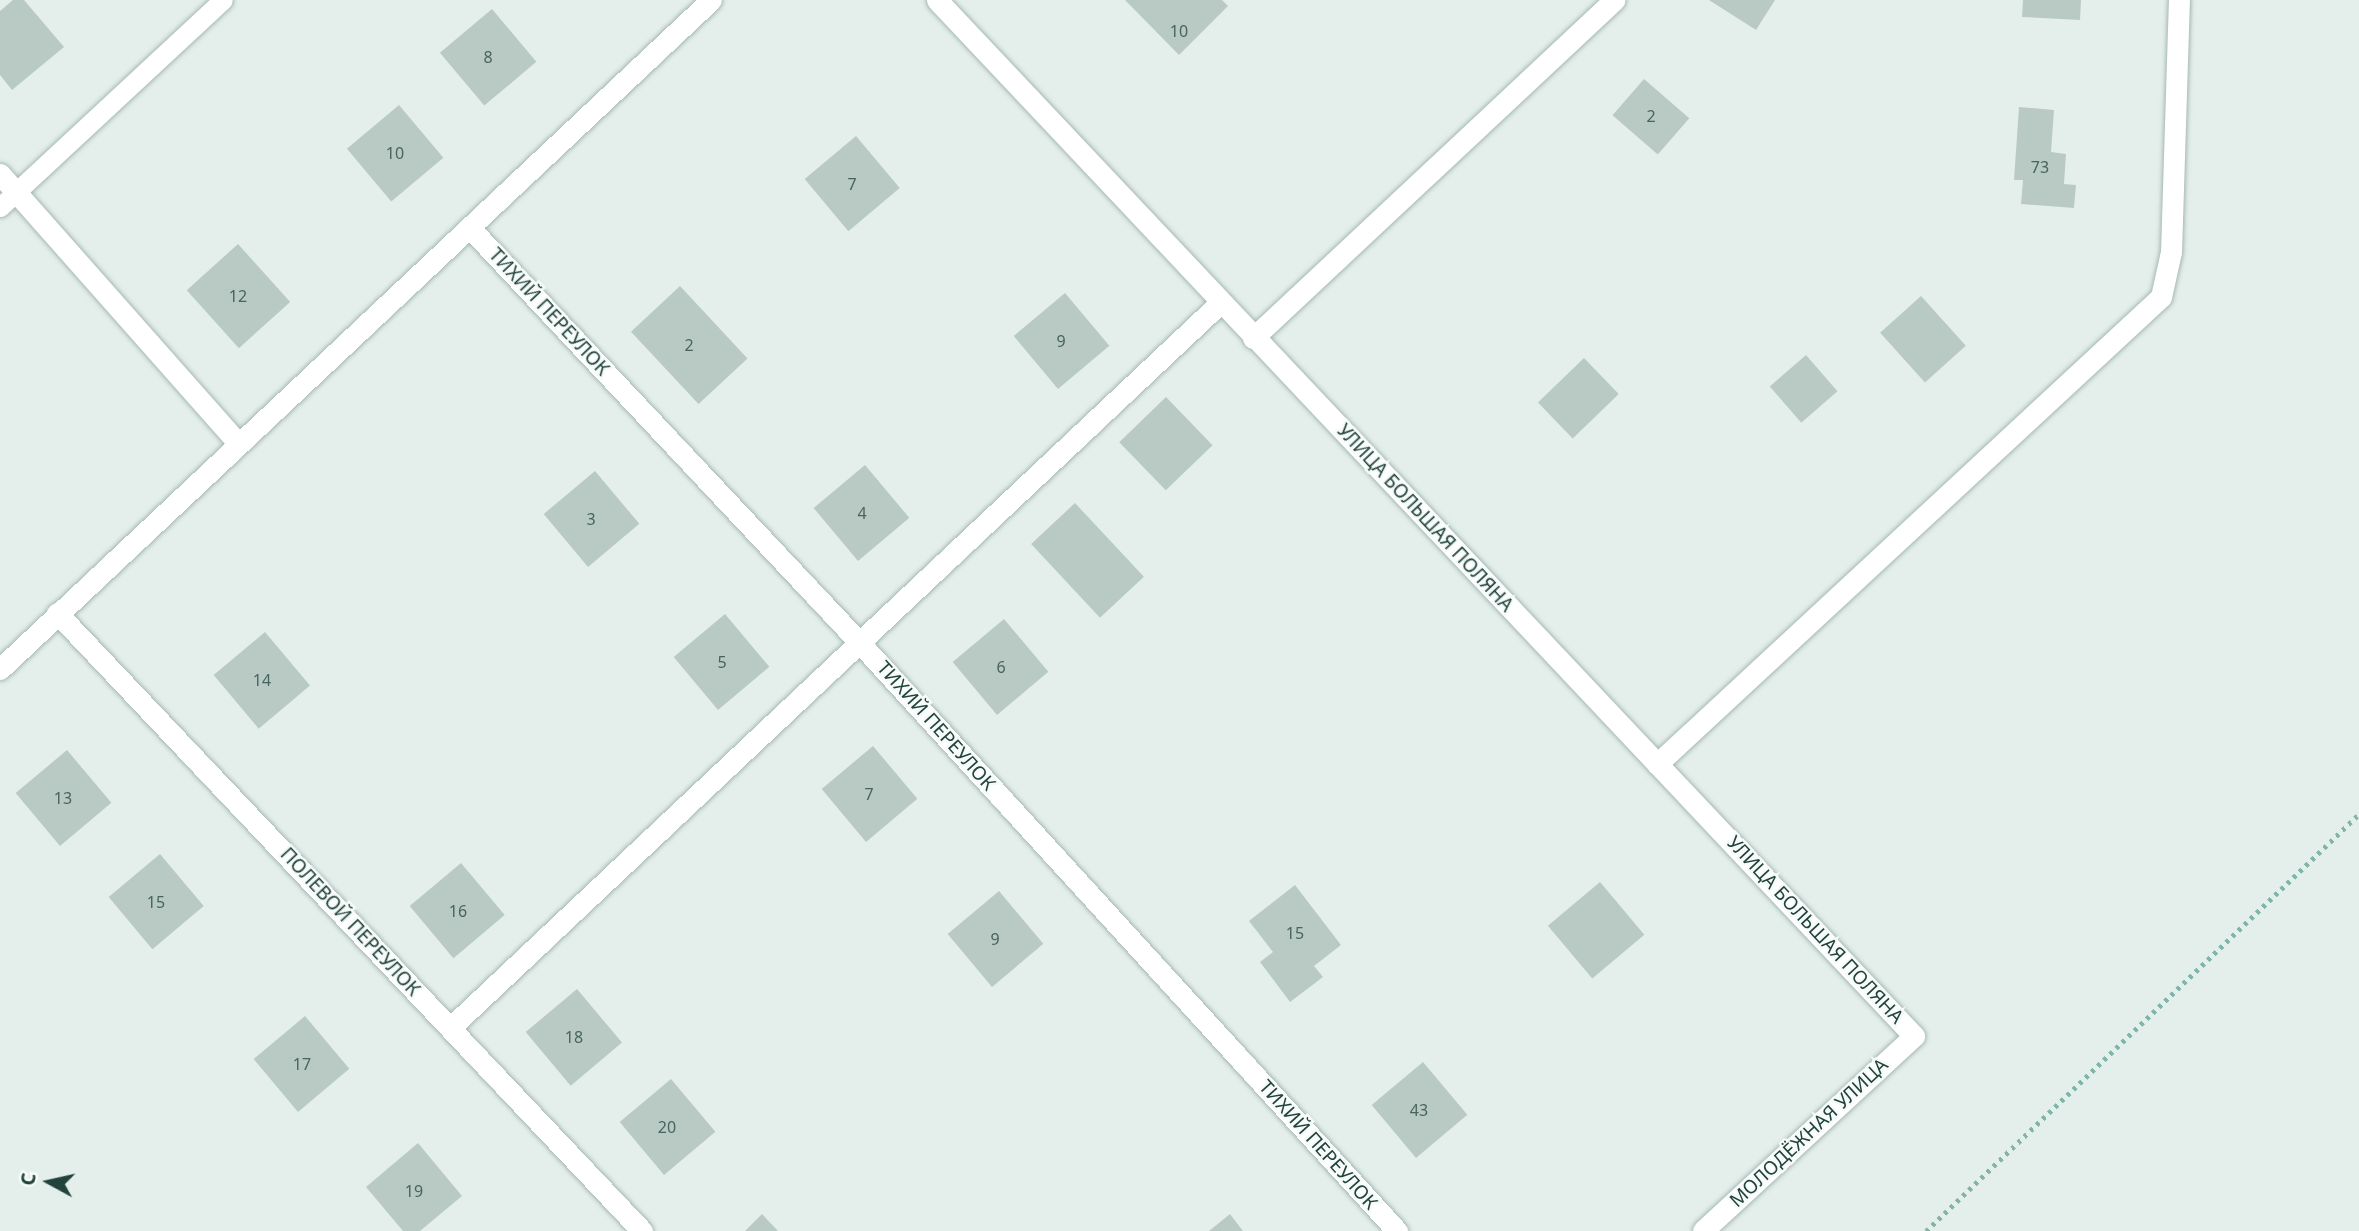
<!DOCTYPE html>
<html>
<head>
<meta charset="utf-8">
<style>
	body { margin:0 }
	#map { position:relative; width:2359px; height:1231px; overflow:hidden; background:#e4efeb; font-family:"Noto Sans",sans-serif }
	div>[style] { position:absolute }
	.building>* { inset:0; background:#b9cac4; transform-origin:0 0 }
	.path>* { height:4.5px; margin-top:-2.25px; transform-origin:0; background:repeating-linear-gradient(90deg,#82b5a9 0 3.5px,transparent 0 8.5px) }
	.roads { filter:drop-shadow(0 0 2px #a6b8b3) drop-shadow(0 0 2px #a6b8b3) }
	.lane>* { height:19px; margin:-9.5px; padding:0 9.5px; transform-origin:9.5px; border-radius:9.5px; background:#fff }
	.street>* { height:21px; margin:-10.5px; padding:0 10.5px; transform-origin:10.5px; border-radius:10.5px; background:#fff }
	span { translate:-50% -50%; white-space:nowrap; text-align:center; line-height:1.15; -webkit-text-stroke:5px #f6fbf9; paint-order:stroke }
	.number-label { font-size:16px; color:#48645e }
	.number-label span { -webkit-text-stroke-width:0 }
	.street-label { font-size:19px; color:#22423c }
	.north { position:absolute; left:14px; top:1147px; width:70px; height:70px; -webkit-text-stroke:5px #f6fbf9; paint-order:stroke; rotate:278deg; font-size:19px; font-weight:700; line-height:28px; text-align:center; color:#22423c }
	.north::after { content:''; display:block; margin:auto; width:24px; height:32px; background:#22423c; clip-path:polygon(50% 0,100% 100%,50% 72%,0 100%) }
</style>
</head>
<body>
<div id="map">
	<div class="building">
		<div style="clip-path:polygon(13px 0,24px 0,64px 47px,12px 90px,0 75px,0 11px)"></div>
		<div style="clip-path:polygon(1125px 0,1222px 0,1228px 6px,1179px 55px)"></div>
		<div style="clip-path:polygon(1709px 0,1775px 0,1756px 30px)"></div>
		<div style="clip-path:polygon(2023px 0,2081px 0,2080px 20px,2022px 17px)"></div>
		<div style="left:492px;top:9px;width:69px;height:68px;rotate:50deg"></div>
		<div style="left:1644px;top:79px;width:60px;height:48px;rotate:41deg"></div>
		<div style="left:399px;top:105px;width:69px;height:68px;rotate:50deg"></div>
		<div style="clip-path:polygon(2019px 107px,2054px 110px,2051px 152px,2066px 154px,2064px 184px,2076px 185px,2074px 208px,2021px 204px,2023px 180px,2014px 180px)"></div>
		<div style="left:856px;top:136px;width:68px;height:67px;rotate:50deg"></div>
		<div style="left:238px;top:244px;width:78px;height:69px;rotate:48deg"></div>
		<div style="left:680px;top:286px;width:99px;height:67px;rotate:47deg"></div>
		<div style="left:1065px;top:293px;width:69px;height:67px;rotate:50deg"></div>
		<div style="left:1921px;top:296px;width:67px;height:55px;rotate:48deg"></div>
		<div style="left:1806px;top:355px;width:48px;height:48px;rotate:49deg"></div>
		<div style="left:1584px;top:358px;width:50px;height:64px;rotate:46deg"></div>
		<div style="left:1166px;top:397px;width:67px;height:65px;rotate:46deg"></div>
		<div style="left:865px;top:465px;width:69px;height:67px;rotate:50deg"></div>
		<div style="left:595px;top:471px;width:69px;height:67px;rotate:50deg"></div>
		<div style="left:1075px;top:503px;width:101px;height:60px;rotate:47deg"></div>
		<div style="left:725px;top:614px;width:69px;height:67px;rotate:50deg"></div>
		<div style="left:1004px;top:619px;width:69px;height:67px;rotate:50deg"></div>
		<div style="left:265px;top:632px;width:70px;height:67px;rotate:50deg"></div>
		<div style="left:873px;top:746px;width:69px;height:67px;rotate:50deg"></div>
		<div style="left:67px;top:750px;width:69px;height:67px;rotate:50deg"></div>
		<div style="left:160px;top:854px;width:68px;height:67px;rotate:50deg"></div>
		<div style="left:461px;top:863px;width:68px;height:67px;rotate:50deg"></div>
		<div style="left:1600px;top:882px;width:69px;height:68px;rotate:50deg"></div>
		<div style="clip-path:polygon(1295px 885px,1341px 945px,1314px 966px,1323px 977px,1290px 1002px,1260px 962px,1273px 952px,1249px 921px)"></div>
		<div style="left:999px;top:891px;width:69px;height:67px;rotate:50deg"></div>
		<div style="left:577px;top:989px;width:70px;height:67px;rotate:50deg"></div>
		<div style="left:305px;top:1016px;width:69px;height:67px;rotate:50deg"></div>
		<div style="left:1423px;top:1062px;width:69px;height:67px;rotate:50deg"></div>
		<div style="left:671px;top:1079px;width:69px;height:67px;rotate:50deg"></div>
		<div style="clip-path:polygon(418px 1143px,462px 1196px,420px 1231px,403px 1231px,366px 1187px)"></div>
		<div style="clip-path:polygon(762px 1214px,778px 1231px,745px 1231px)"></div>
		<div style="clip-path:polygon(1230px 1214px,1243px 1231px,1209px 1231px)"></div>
	</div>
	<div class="path">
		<div style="left:1926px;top:1231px;width:601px;rotate:-43.92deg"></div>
	</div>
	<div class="roads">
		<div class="lane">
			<div style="left:0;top:207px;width:304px;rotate:-42.9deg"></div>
		</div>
		<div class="street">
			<div style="left:937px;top:0;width:1424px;rotate:46.68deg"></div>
			<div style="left:1914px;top:1036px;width:287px;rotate:137.3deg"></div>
			<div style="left:0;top:174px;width:359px;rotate:48.5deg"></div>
			<div style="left:469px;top:227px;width:569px;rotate:46.78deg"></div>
			<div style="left:859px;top:642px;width:798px;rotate:47.59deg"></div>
			<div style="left:1253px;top:338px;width:495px;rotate:-43.1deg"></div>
			<div style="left:57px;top:613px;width:851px;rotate:46.57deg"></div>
			<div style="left:0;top:669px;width:976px;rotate:-43.26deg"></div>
			<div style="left:1657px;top:764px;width:687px;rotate:-42.82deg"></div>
			<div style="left:2161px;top:297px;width:46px;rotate:-77.5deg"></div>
			<div style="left:2171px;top:252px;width:252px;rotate:-88.2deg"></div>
			<div style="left:450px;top:1028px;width:1058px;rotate:-43.28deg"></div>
		</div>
	</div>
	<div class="number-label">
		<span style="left:1179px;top:31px">10</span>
		<span style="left:488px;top:57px">8</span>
		<span style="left:1651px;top:116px">2</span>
		<span style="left:395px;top:153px">10</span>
		<span style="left:2040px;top:167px">73</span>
		<span style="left:852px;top:184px">7</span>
		<span style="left:238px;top:296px">12</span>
		<span style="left:1061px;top:341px">9</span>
		<span style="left:689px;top:345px">2</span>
		<span style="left:862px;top:513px">4</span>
		<span style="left:591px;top:519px">3</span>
		<span style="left:722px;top:662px">5</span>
		<span style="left:1001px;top:667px">6</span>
		<span style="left:262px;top:680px">14</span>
		<span style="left:869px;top:794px">7</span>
		<span style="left:63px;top:798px">13</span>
		<span style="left:156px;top:902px">15</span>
		<span style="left:458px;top:911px">16</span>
		<span style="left:1295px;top:933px">15</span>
		<span style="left:995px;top:939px">9</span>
		<span style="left:574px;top:1037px">18</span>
		<span style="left:302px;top:1064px">17</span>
		<span style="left:1419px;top:1110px">43</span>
		<span style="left:667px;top:1127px">20</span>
		<span style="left:414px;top:1191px">19</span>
	</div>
	<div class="street-label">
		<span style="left:549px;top:312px;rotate:47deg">ТИХИЙ ПЕРЕУЛОК</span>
		<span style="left:1425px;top:518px;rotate:47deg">УЛИЦА БОЛЬШАЯ ПОЛЯНА</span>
		<span style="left:936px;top:726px;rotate:48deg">ТИХИЙ ПЕРЕУЛОК</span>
		<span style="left:350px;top:922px;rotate:47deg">ПОЛЕВОЙ ПЕРЕУЛОК</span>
		<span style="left:1815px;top:930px;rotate:47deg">УЛИЦА БОЛЬШАЯ ПОЛЯНА</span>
		<span style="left:1809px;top:1133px;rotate:-43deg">МОЛОДЁЖНАЯ УЛИЦА</span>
		<span style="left:1318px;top:1145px;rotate:48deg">ТИХИЙ ПЕРЕУЛОК</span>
	</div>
	<div class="north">С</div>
</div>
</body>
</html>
